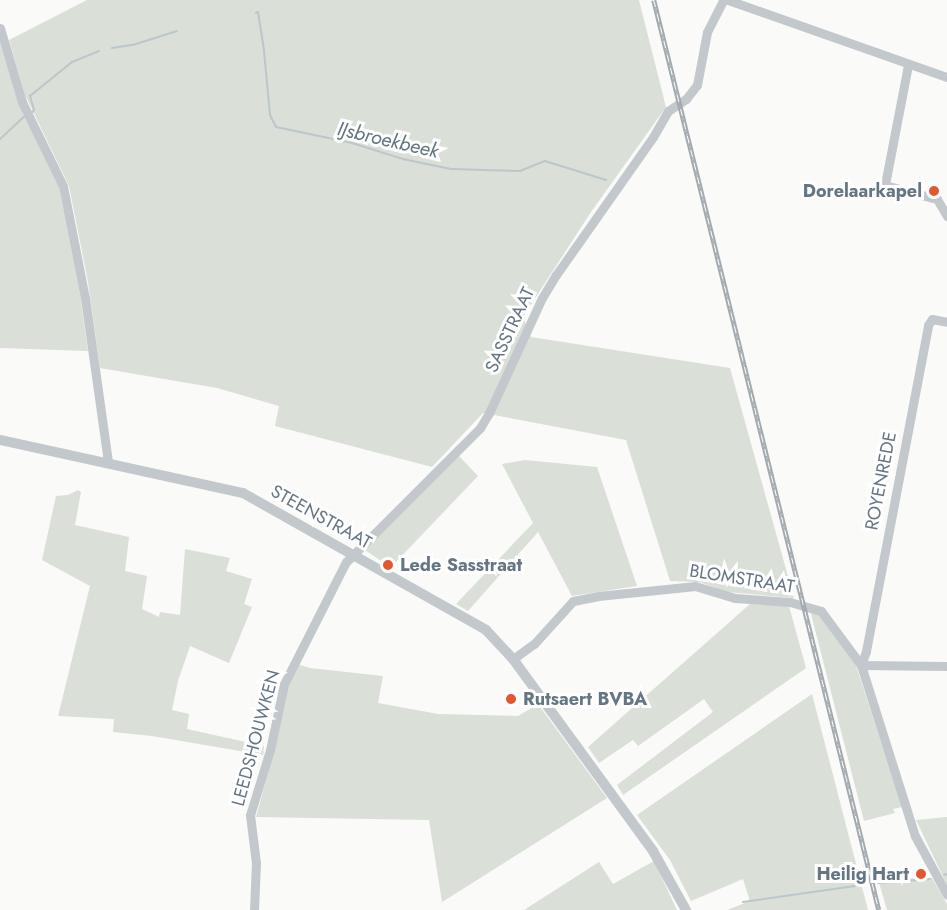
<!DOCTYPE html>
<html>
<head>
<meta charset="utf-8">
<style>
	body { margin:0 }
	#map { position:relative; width:947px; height:910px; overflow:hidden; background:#fafaf8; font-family:Jost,sans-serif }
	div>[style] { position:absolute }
	.green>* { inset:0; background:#dadfd7 }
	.stream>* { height:2px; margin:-1px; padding:0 1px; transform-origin:1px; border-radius:1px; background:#bbc7cb }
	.minor>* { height:9px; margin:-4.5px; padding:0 4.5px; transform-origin:4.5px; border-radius:4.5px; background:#c3c8cc }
	.tertiary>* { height:10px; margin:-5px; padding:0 5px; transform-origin:5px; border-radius:5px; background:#c3c8cc }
	.rail>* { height:4.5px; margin-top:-2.25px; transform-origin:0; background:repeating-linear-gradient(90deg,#fff 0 7px,#a2aab0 0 14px); box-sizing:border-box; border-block:2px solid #a2aab0 }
	.dots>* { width:16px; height:16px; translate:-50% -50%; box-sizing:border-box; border:3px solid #fff; border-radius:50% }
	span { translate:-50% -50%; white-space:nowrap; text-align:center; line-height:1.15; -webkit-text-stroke:6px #fff; paint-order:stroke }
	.poi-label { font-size:18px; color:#657683; font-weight:700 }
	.right { translate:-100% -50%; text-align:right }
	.left { translate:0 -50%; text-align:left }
	.street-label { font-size:18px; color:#657683 }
	.water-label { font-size:20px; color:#60757c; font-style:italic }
</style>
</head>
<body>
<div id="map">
	<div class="green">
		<div style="clip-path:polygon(87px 0,639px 0,666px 107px,591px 212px,523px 317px,531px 337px,730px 368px,794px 598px,727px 592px,699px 582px,670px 581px,626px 440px,483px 413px,432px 467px,275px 426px,279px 406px,217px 388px,100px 368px,88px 282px,69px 186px,25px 95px,9px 40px)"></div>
		<div style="clip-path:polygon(0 43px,23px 114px,58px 181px,80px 294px,88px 351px,0 348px)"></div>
		<div style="clip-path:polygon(458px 455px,478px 476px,394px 564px,385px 559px,380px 560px,363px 549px)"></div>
		<div style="clip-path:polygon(525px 460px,597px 467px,637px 586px,572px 596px,538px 532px,468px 611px,456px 604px,533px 523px,502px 464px)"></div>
		<div style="clip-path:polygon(78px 490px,81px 492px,75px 525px,129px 537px,125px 571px,147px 576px,142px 609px,159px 617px,160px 612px,180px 615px,185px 549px,230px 558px,226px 571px,252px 579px,244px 604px,252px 607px,229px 663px,190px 646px,178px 681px,172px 710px,189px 714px,187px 729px,264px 746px,263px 755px,152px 736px,113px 732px,114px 719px,58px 716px,90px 586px,42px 560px,56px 496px,68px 495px)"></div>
		<div style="clip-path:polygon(750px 604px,789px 606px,806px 668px,623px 795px,617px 785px,713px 712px,704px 699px,638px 746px,633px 740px,599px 763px,588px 747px)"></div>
		<div style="clip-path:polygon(810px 610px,817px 612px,854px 659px,902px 807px,893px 809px,895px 813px,864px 821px)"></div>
		<div style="clip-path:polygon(297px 664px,310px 668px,383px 676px,378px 703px,438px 714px,518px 716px,538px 704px,607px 798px,442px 902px,429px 820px,256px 817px,276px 744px,285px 694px)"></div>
		<div style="clip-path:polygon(812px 694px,868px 910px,727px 910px,750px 901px,743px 879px,691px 901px,670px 860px,637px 815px)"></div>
		<div style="clip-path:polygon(947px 817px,947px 885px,916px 820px)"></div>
		<div style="clip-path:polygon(654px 861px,677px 910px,524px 910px,599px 862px,613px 884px)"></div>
		<div style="clip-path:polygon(932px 878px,947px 904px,947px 910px,887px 910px,878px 879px)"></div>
	</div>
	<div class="stream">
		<div style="left:256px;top:13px;width:2px;rotate:-27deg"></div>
		<div style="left:258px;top:12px;width:39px;rotate:81deg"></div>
		<div style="left:264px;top:51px;width:64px;rotate:84.6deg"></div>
		<div style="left:270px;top:115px;width:13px;rotate:63deg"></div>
		<div style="left:276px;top:127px;width:78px;rotate:11.9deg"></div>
		<div style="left:352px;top:143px;width:53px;rotate:17.4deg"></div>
		<div style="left:403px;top:159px;width:49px;rotate:11.8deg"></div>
		<div style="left:451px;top:169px;width:69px;rotate:1.7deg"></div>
		<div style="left:520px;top:171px;width:27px;rotate:-22deg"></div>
		<div style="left:545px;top:161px;width:64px;rotate:17.3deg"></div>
		<div style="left:112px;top:48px;width:24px;rotate:-9deg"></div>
		<div style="left:136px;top:44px;width:43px;rotate:-17.6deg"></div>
		<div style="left:32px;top:113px;width:4px;rotate:-56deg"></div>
		<div style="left:34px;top:110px;width:15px;rotate:-106deg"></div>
		<div style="left:30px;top:96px;width:54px;rotate:-39deg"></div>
		<div style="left:72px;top:62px;width:29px;rotate:-22deg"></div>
		<div style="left:0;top:139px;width:33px;rotate:-43deg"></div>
		<div style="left:944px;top:875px;width:3px;rotate:-18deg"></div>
		<div style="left:878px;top:883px;width:52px;rotate:-4.4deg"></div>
		<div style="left:743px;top:902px;width:113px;rotate:-8.1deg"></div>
	</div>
	<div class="minor">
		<div style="left:728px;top:0;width:232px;rotate:19.4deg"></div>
		<div style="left:0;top:28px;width:77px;rotate:73.4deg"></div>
		<div style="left:22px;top:102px;width:93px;rotate:64deg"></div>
		<div style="left:63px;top:186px;width:114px;rotate:78.9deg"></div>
		<div style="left:85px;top:298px;width:166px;rotate:82deg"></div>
		<div style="left:908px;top:65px;width:122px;rotate:100.9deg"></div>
		<div style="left:885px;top:185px;width:54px;rotate:15.1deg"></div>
		<div style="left:937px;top:199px;width:20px;rotate:60deg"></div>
		<div style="left:513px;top:659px;width:26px;rotate:-36deg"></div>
		<div style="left:534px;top:644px;width:58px;rotate:-47.8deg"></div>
		<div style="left:573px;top:601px;width:25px;rotate:-11deg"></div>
		<div style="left:598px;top:596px;width:98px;rotate:-5.9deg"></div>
		<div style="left:695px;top:586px;width:42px;rotate:16.7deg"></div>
		<div style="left:735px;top:598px;width:55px;rotate:4.2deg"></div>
		<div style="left:790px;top:602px;width:32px;rotate:16deg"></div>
		<div style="left:821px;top:611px;width:67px;rotate:53.5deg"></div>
		<div style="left:861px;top:665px;width:179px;rotate:72.5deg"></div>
		<div style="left:915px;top:836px;width:67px;rotate:61.5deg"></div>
		<div style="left:861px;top:665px;width:15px;rotate:-70deg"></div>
		<div style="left:866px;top:651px;width:332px;rotate:-79.2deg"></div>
		<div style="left:928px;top:325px;width:7px;rotate:-56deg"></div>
		<div style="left:932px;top:319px;width:15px;rotate:11deg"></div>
		<div style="left:861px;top:665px;width:86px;rotate:0.7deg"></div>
		<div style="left:254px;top:910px;width:47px;rotate:-87.6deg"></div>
		<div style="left:256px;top:863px;width:48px;rotate:-97.1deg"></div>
		<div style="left:250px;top:815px;width:68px;rotate:-72.9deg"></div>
		<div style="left:270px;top:750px;width:67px;rotate:-78deg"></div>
		<div style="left:284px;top:684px;width:137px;rotate:-63.1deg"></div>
		<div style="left:346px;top:562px;width:190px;rotate:-45deg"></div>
		<div style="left:480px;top:428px;width:17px;rotate:-59deg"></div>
		<div style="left:489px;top:413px;width:127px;rotate:-65.3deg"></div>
		<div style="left:542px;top:298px;width:27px;rotate:-59deg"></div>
		<div style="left:556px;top:275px;width:169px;rotate:-54.9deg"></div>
		<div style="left:653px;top:137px;width:30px;rotate:-60deg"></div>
		<div style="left:668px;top:111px;width:22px;rotate:-34deg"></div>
		<div style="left:686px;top:99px;width:18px;rotate:-52deg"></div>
		<div style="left:697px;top:85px;width:54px;rotate:-79.3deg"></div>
		<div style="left:707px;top:32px;width:36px;rotate:-63deg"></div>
	</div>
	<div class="tertiary">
		<div style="left:0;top:440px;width:249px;rotate:12.3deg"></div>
		<div style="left:243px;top:493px;width:279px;rotate:29.4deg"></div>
		<div style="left:486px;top:630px;width:40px;rotate:47deg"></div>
		<div style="left:513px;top:659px;width:238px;rotate:53.9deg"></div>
		<div style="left:653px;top:851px;width:68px;rotate:60.8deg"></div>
	</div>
	<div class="rail">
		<div style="left:654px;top:0;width:937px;rotate:76.11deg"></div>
	</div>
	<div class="dots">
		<div style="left:934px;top:191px;background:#e4572e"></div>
		<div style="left:388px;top:565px;background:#e4572e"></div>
		<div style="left:511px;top:699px;background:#e4572e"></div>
		<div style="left:921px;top:874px;background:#e4572e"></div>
	</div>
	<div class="poi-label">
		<span class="right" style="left:922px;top:191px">Dorelaarkapel</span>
		<span class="left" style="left:400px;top:565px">Lede Sasstraat</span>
		<span class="left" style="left:523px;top:699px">Rutsaert BVBA</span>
		<span class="right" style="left:909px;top:874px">Heilig Hart</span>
	</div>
	<div class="street-label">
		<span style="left:510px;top:330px;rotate:-65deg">SASSTRAAT</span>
		<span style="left:881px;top:481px;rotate:-79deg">ROYENREDE</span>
		<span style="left:321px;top:517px;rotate:29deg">STEENSTRAAT</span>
		<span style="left:742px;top:579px;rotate:9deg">BLOMSTRAAT</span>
		<span style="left:256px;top:738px;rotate:-75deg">LEEDSHOUWKEN</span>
	</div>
	<div class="water-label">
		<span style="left:388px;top:140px;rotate:13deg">IJsbroekbeek</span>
	</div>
</div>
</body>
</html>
